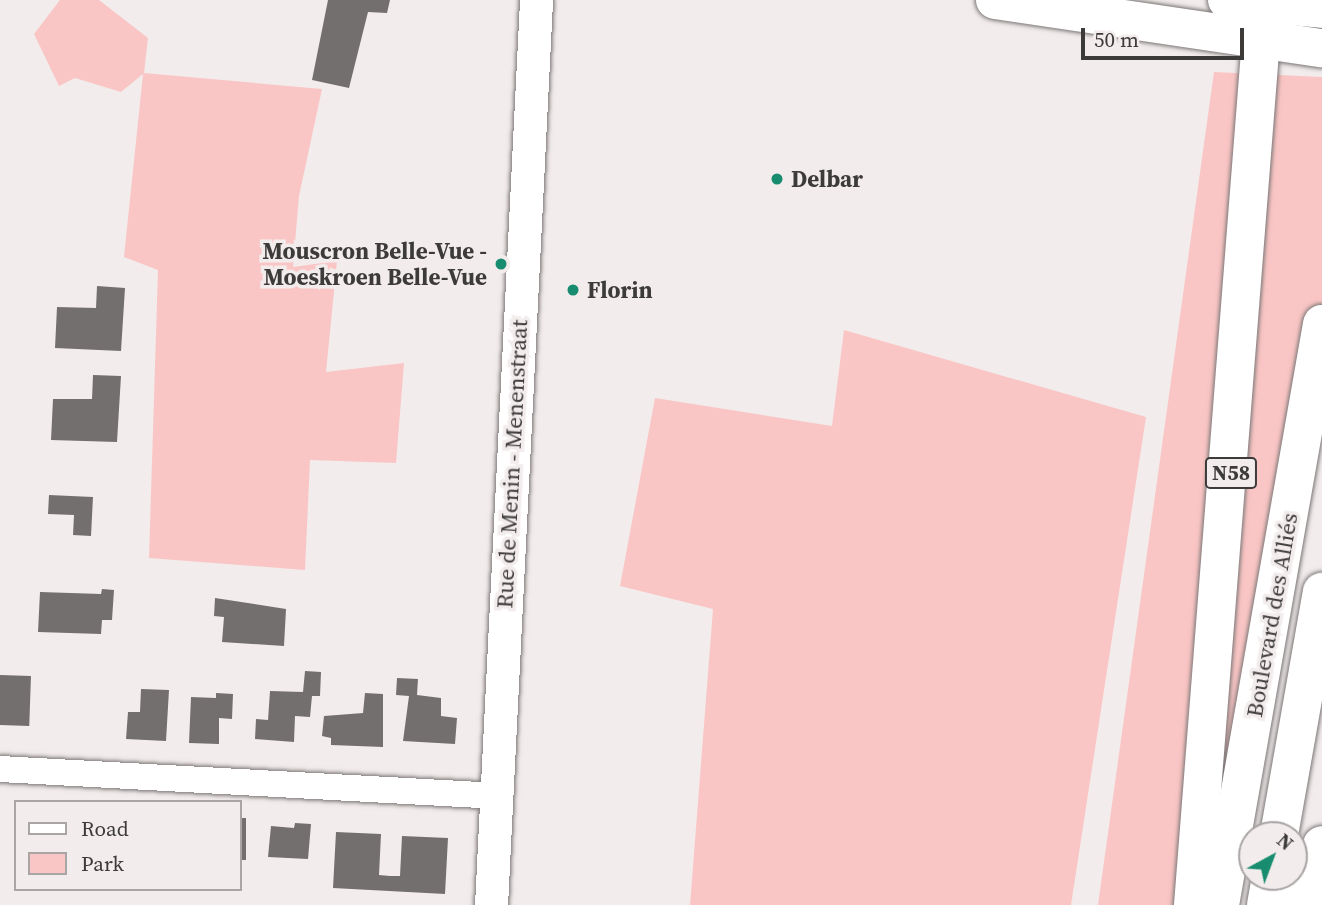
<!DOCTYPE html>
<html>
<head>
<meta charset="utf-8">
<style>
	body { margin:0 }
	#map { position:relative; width:1322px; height:905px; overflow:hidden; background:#f2ecec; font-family:"Source Serif 4",serif }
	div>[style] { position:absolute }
	.green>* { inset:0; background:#fac6c5 }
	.building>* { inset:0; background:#746f6f; transform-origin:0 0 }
	.roads { filter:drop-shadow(0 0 2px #7c7777) drop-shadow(0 0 2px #7c7777) }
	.minor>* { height:26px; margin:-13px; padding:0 13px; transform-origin:13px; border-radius:13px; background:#fff }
	.tertiary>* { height:33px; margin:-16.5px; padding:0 16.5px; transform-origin:16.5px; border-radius:16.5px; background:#fff }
	.primary>* { height:38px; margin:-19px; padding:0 19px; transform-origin:19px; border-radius:19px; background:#fff }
	.trunk>* { height:38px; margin:-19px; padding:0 19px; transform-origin:19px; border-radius:19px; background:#fff }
	.dots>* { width:19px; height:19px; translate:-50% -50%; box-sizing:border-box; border:4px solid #f2ecec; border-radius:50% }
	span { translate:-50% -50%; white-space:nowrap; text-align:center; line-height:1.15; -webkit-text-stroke:7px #f2ecec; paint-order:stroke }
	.shield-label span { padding:2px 5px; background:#f2ecec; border:2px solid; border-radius:5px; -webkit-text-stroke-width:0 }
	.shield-label { font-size:21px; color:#3d3a3a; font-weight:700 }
	.poi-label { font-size:23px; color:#3d3a3a; font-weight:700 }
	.left { translate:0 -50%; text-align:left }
	.right { translate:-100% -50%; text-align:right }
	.street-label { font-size:23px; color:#3d3a3a }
	.legend { position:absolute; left:14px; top:800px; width:228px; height:91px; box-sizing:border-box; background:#f2ecec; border:2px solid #aaa5a5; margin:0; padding:9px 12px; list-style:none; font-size:21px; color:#3d3a3a }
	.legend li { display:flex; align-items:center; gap:14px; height:35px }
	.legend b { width:35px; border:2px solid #aaa5a5 }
	.north { position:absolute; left:1238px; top:821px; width:70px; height:70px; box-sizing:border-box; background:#f2ecec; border:2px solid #aaa5a5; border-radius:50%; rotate:41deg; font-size:19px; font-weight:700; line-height:28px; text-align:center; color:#3d3a3a }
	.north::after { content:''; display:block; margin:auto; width:24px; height:32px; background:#178c6e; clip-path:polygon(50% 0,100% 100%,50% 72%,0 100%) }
	.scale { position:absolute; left:1081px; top:28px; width:163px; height:32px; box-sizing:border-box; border:4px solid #3d3a3a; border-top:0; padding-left:9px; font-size:21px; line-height:24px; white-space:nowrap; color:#3d3a3a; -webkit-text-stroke:5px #f2ecec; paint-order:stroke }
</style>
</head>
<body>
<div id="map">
	<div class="green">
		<div style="clip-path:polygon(60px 0,99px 0,148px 38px,144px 73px,322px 89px,299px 196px,293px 267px,337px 261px,326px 372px,404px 363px,396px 463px,310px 460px,305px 570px,149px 558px,158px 270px,124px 257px,143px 74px,121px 92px,75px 78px,59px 86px,34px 34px)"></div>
		<div style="clip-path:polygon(1214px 72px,1322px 77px,1322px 324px,1206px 905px,1098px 905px)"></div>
		<div style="clip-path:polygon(844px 330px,1146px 417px,1071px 905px,690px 905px,713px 609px,620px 586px,655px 398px,832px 426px)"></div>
	</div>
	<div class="building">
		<div style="clip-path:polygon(328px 0,390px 0,387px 13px,368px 12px,349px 88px,312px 80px)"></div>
		<div style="clip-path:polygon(97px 286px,125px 288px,121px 351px,55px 348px,57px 307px,96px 308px)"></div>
		<div style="clip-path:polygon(93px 375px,121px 376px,117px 442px,51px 440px,53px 399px,92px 399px)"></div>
		<div style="clip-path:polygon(49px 495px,93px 497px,91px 536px,73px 535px,74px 515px,48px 514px)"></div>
		<div style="clip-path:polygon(102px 589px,114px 590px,112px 620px,102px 620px,101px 634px,38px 632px,40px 592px,101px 594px)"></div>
		<div style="clip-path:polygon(215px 598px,286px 609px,284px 646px,222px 642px,224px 617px,214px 616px)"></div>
		<div style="clip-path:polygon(305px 671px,321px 672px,320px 696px,312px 696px,310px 717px,295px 716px,294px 742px,255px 739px,256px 719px,268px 720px,270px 691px,303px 692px)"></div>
		<div style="left:0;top:675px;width:31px;height:50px;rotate:2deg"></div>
		<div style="clip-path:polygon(397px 678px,418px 679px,417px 695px,441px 698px,441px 716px,457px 718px,455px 744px,403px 741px,409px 696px,396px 695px)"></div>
		<div style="clip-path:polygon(141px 689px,169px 690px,166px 741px,126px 739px,128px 712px,140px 712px)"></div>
		<div style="clip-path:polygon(216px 693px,233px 694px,232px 719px,219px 718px,219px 744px,189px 743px,191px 697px,216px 698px)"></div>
		<div style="clip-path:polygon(365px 693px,383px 694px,383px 747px,331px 745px,331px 738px,322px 736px,324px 716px,363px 713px)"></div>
		<div style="left:240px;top:818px;width:6px;height:42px"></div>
		<div style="clip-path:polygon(295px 823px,311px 824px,308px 859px,268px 857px,271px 826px,294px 828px)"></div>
		<div style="clip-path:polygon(336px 832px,381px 834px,379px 875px,390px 876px,400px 876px,402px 836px,448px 838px,445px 894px,333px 888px)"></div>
	</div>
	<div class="roads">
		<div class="minor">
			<div style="left:0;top:769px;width:498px;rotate:3.1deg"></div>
		</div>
		<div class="tertiary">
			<div style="left:491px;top:905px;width:906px;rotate:-87.15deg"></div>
		</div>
		<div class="primary">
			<div style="left:995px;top:0;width:331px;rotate:8.4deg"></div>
			<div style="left:1227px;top:0;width:95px;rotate:5.4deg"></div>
		</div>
		<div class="trunk">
			<div style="left:1279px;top:835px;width:247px;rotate:-80deg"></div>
			<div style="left:1193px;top:905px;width:868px;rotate:-85.51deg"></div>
			<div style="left:1220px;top:905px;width:590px;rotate:-80.04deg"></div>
			<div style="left:1266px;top:905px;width:28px;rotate:-80deg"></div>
			<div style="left:1302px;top:905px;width:63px;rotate:-71.6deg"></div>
		</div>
	</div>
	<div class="dots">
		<div style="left:777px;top:179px;background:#178c6e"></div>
		<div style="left:501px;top:264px;background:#178c6e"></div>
		<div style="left:573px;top:290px;background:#178c6e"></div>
	</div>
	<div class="shield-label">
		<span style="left:1231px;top:473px">N58</span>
	</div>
	<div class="poi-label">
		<span class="left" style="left:791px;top:179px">Delbar</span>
		<span class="right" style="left:487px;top:264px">Mouscron Belle-Vue -<br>Moeskroen Belle-Vue</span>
		<span class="left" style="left:587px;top:290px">Florin</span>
	</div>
	<div class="street-label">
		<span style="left:512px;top:464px;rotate:-87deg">Rue de Menin - Menenstraat</span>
		<span style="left:1272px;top:615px;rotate:-80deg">Boulevard des Alliés</span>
	</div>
	<ul class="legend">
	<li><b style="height:9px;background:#fff"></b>Road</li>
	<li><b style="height:19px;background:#fac6c5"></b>Park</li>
	</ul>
	<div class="north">N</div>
	<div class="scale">50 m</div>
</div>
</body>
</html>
